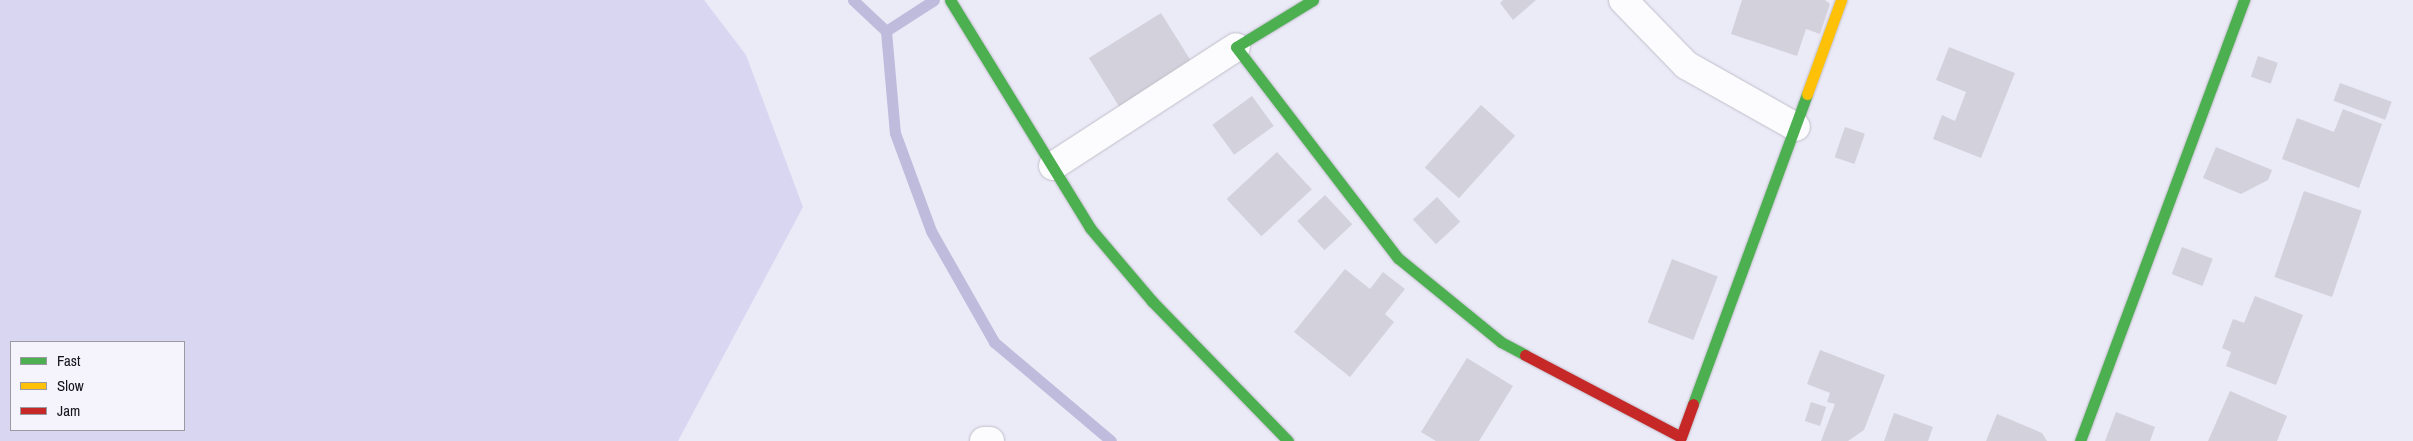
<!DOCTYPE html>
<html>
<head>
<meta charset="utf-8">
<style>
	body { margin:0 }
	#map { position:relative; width:2413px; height:441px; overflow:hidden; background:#ebeaf7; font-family:"Archivo Narrow",sans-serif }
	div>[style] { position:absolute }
	.green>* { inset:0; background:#d9d6f2 }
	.stream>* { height:11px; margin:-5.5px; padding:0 5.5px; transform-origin:5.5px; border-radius:5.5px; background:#bfbbdc }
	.building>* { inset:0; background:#d3d1dc; transform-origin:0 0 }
	.roads { filter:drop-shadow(0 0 1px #c0bfc9) drop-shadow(0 0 1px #c0bfc9) }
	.street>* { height:28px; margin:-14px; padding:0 14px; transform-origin:14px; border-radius:14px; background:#fcfcfe }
	.fast>* { height:11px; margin:-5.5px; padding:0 5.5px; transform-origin:5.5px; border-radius:5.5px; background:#4caf50 }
	.slow>* { height:11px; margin:-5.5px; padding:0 5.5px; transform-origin:5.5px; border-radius:5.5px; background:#ffc107 }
	.jam>* { height:11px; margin:-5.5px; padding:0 5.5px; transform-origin:5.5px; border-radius:5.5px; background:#c62828 }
	span { translate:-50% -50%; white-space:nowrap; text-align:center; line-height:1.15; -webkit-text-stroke:4.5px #f5f4fd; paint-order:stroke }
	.legend { position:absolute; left:10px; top:341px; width:175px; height:90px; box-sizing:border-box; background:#f5f4fd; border:1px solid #9b9aa3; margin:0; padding:6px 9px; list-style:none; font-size:15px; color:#15141c }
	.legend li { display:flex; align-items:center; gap:10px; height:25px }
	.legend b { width:25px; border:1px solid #9b9aa3 }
</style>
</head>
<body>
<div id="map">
	<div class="green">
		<div style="clip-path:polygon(evenodd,0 0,704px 0,746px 55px,803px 207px,678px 441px,0 441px,0 0,11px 342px,184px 342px,184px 430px,11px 430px,11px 342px)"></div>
	</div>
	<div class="stream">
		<div style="left:853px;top:0;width:45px;rotate:43.2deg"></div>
		<div style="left:886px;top:31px;width:102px;rotate:85deg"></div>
		<div style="left:895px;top:133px;width:104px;rotate:69.8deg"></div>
		<div style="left:931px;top:231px;width:128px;rotate:60.4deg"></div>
		<div style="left:994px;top:342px;width:153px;rotate:40.2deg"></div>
		<div style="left:886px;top:31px;width:57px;rotate:-32.9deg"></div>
	</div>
	<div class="building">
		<div style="clip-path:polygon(1503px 0,1536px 0,1513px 20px,1500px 3px)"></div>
		<div style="clip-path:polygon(1742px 0,1825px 0,1830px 4px,1820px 34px,1806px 29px,1797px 56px,1731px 34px)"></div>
		<div style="left:1161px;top:13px;width:65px;height:85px;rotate:58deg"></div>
		<div style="clip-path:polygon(1949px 47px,2015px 73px,1981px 158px,1933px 139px,1942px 115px,1955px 121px,1966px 92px,1936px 80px)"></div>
		<div style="left:2258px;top:56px;width:21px;height:22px;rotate:19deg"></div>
		<div style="left:2340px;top:83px;width:55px;height:19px;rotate:20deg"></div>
		<div style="left:1252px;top:96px;width:37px;height:49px;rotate:54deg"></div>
		<div style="left:1481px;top:105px;width:46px;height:84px;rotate:42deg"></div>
		<div style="clip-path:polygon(2343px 109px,2382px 124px,2359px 188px,2282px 159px,2297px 118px,2334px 132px)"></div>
		<div style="left:1845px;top:127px;width:21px;height:32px;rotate:19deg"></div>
		<div style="clip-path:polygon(2216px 147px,2272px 170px,2268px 180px,2241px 194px,2203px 178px)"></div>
		<div style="left:1277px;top:152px;width:51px;height:69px;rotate:47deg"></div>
		<div style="left:2304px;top:191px;width:61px;height:91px;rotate:19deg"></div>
		<div style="left:1325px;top:195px;width:40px;height:38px;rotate:47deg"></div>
		<div style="left:1437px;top:197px;width:34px;height:33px;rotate:47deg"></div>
		<div style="left:2182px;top:247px;width:33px;height:29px;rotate:21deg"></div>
		<div style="left:1672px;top:259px;width:49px;height:68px;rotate:21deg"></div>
		<div style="clip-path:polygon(1345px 269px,1370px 289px,1383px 272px,1405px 289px,1385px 314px,1394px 322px,1350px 377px,1294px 332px)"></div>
		<div style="clip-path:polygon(2255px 296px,2303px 315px,2276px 385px,2226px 366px,2231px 352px,2222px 348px,2233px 319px,2244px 323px)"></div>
		<div style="clip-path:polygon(1820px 350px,1885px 375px,1864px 430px,1848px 441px,1821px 441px,1835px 404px,1827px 402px,1830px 393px,1807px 384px)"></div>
		<div style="clip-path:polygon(1467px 358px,1513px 386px,1479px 441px,1436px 441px,1421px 432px)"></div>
		<div style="clip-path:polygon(2230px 391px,2287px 416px,2277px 441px,2208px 441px)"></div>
		<div style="left:1811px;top:402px;width:16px;height:20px;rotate:18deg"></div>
		<div style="clip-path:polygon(2116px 412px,2155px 427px,2150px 441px,2105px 441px)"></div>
		<div style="clip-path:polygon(1894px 413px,1933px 427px,1928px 441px,1884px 441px)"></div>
		<div style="clip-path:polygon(1997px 414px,2042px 433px,2047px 441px,1986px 441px)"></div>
	</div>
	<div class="roads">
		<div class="street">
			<div style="left:1623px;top:0;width:91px;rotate:45.9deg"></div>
			<div style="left:1686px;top:65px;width:126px;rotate:29.4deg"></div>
			<div style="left:1053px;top:166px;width:218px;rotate:-33deg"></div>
			<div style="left:984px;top:441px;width:6px"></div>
		</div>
		<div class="fast">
			<div style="left:950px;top:0;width:268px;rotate:58.4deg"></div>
			<div style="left:1090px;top:228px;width:96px;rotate:49.7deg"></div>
			<div style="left:1152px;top:301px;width:195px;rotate:45.8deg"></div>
			<div style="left:1313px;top:0;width:90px;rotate:148.6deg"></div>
			<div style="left:1236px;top:47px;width:266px;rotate:52.5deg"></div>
			<div style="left:1398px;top:258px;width:133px;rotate:39.2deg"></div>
			<div style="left:1501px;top:342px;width:27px;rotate:28deg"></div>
			<div style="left:1693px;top:404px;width:330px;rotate:-69.8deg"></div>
			<div style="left:2080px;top:441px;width:471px;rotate:-69.6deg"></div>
		</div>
		<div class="slow">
			<div style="left:1807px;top:94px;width:100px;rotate:-70.1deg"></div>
		</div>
		<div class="jam">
			<div style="left:1525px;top:355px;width:176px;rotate:27.7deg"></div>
			<div style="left:1681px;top:437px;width:35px;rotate:-70deg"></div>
		</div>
	</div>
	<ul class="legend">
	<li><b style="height:6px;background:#4caf50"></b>Fast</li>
	<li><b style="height:6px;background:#ffc107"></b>Slow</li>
	<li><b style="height:6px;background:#c62828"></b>Jam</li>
	</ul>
</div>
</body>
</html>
